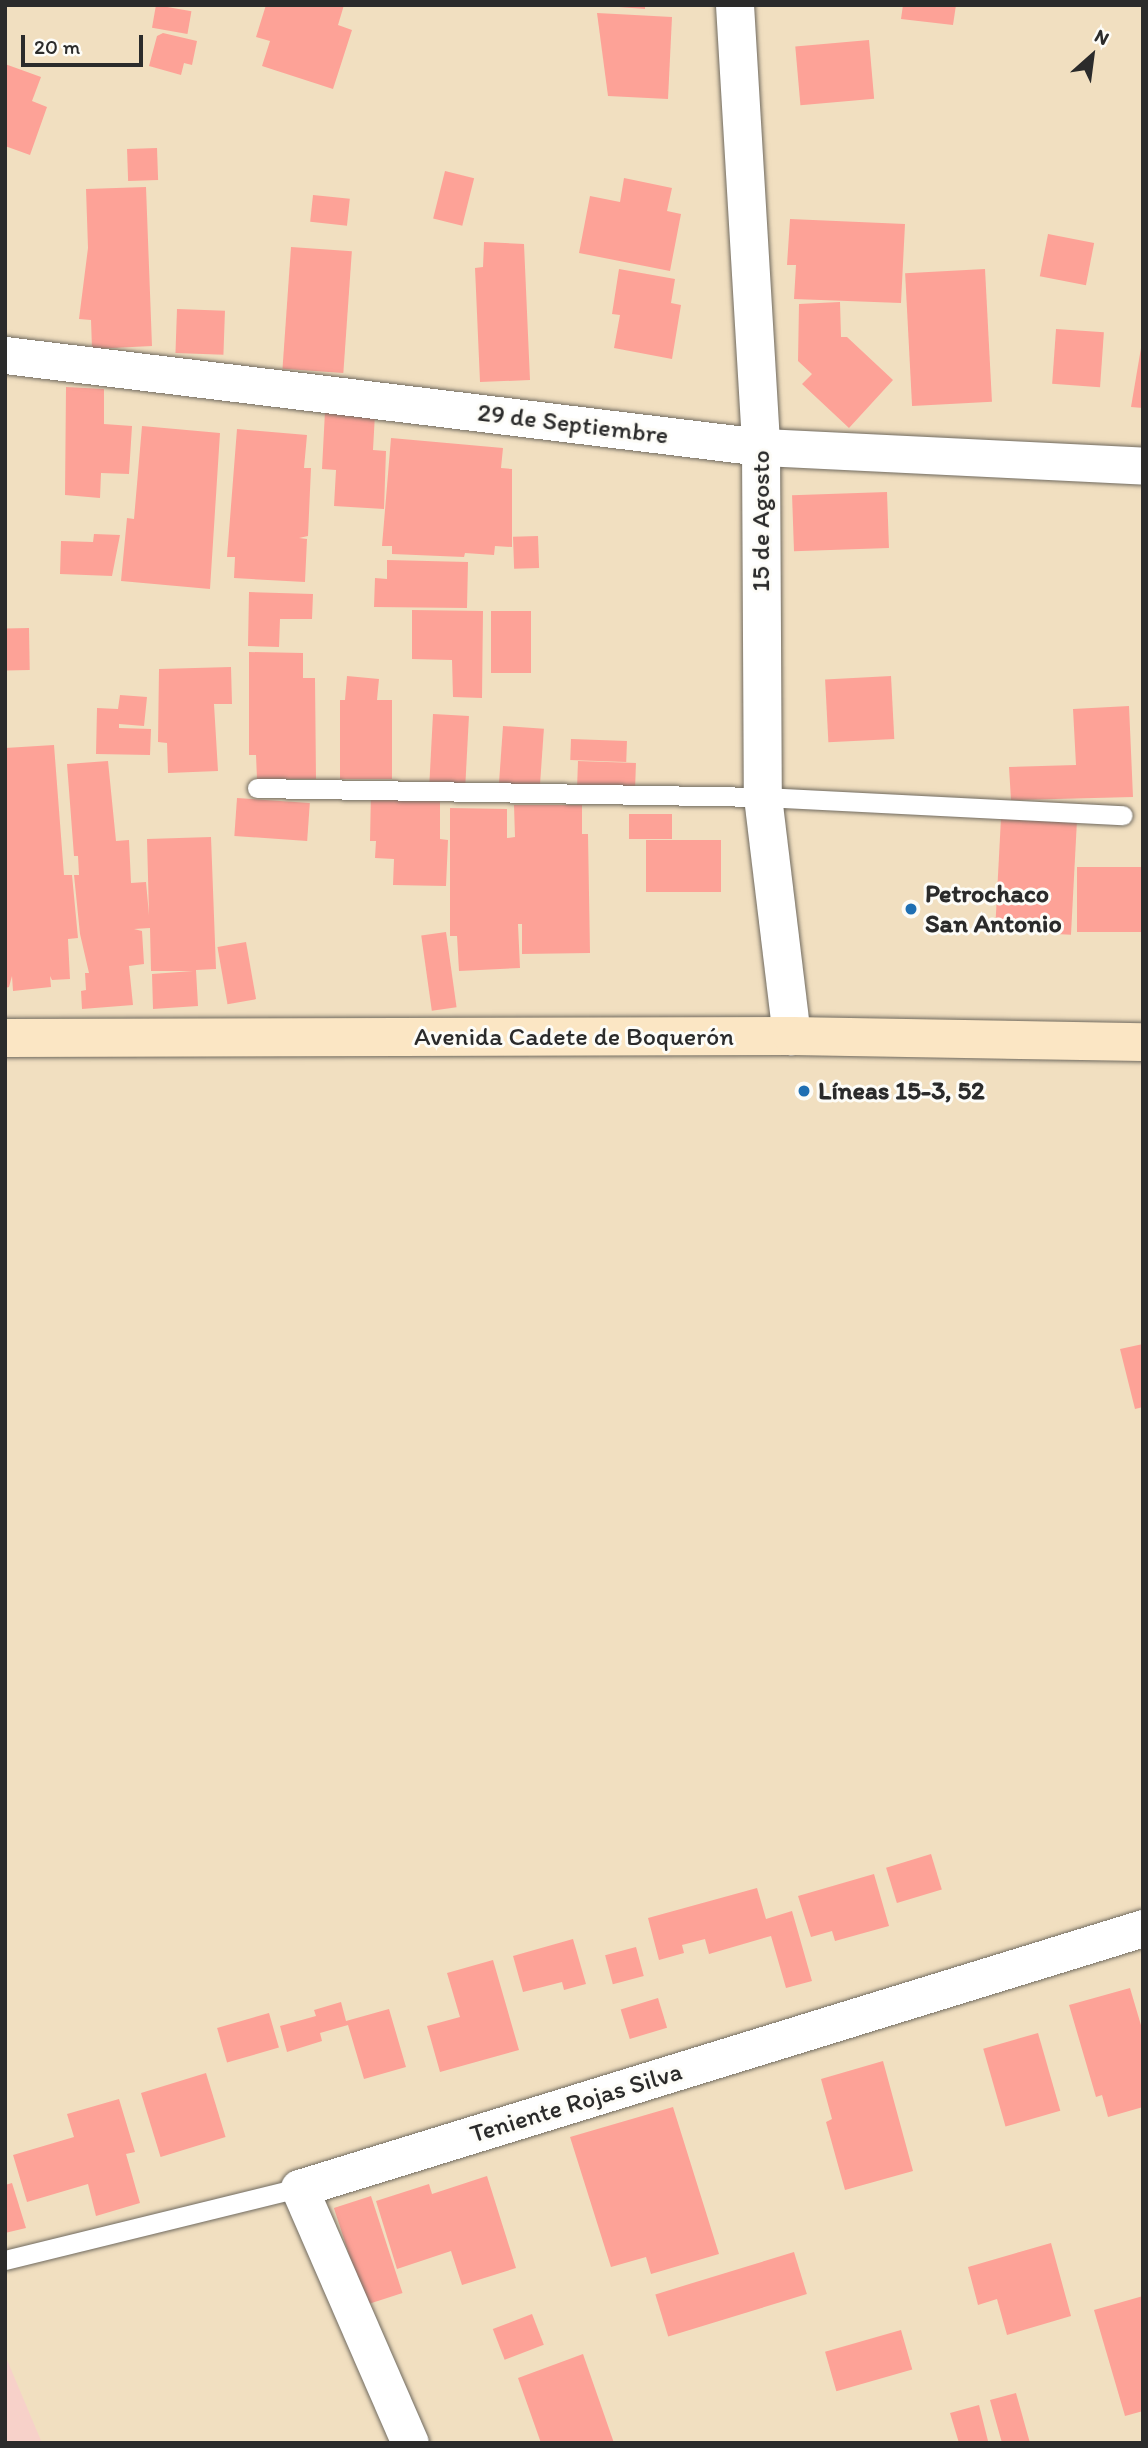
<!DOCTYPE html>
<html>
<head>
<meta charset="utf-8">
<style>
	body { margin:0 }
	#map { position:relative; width:1148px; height:2448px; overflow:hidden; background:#f1dfc0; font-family:Itim,sans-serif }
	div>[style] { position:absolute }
	.built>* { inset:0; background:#f7d1c9 }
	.building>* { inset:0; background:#fda297; transform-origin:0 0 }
	.roads { filter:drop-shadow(0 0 2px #706a5f) drop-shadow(0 0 2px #706a5f) }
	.service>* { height:19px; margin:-9.5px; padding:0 9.5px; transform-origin:9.5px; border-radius:9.5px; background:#fff }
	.minor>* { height:37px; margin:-18.5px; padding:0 18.5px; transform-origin:18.5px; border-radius:18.5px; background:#fff }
	.tertiary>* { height:38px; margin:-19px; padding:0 19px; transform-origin:19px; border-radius:19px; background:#fff }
	.secondary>* { height:38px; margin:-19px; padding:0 19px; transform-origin:19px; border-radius:19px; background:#fbe6c4 }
	.dots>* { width:19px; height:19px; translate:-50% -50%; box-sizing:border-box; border:4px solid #fdfcf7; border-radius:50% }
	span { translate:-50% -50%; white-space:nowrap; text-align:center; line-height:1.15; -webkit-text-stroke:6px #fdfcf7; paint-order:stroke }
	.street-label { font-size:26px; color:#2b2b2b }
	.poi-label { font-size:26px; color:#2b2b2b; font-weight:700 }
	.left { translate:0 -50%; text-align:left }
	.frame { position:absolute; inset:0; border:7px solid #2b2b2b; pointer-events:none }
	.north { position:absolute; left:1057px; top:21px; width:70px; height:70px; -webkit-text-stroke:5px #fdfcf7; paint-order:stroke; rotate:28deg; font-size:19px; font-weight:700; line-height:28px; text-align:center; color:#2b2b2b }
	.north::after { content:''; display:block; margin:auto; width:24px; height:32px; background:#2b2b2b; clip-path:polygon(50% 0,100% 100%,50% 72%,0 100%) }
	.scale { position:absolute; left:21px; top:35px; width:122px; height:32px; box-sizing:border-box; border:4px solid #2b2b2b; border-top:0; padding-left:9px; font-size:21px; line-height:24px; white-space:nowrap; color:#2b2b2b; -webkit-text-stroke:5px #fdfcf7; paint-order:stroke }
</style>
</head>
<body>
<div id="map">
	<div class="built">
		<div style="clip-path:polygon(5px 2355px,42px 2443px,5px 2443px)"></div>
	</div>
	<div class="building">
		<div style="left:156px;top:5px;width:36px;height:23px;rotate:10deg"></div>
		<div style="clip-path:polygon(266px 5px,344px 5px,338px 25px,352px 30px,333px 89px,262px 66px,270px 41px,256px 37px)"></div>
		<div style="clip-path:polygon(619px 5px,645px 5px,645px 9px,619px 7px)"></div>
		<div style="clip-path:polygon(903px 5px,956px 5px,953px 25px,901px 19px)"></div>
		<div style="clip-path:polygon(597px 13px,672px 17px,668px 99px,608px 96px)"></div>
		<div style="clip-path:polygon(163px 33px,197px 41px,192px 65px,184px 63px,181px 75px,149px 66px,157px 36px)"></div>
		<div style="left:869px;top:40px;width:59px;height:74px;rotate:85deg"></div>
		<div style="clip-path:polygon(5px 64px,41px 77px,32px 101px,47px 107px,30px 155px,5px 146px)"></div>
		<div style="left:157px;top:148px;width:32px;height:30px;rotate:88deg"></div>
		<div style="left:445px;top:171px;width:30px;height:49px;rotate:14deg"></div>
		<div style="clip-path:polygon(624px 178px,672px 188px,667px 211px,681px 214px,670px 271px,579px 253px,590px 196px,620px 202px)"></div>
		<div style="clip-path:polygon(146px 187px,152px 346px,92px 349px,91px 320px,79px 319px,88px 248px,86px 189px)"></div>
		<div style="left:313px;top:195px;width:37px;height:27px;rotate:6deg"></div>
		<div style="clip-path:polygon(790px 219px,905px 224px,901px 303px,794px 299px,796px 265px,787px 265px)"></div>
		<div style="left:1048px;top:234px;width:47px;height:43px;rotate:11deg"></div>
		<div style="clip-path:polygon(484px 242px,524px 244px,530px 380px,480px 382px,475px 268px,483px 267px)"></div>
		<div style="left:291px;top:247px;width:61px;height:122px;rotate:4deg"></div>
		<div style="clip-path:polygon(619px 269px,675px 279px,671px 303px,681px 305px,672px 359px,614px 348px,620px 315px,612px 314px)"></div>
		<div style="left:985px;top:269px;width:133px;height:80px;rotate:87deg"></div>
		<div style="clip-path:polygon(840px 302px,841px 337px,847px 337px,893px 380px,849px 428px,802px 384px,812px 374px,798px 361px,799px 304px)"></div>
		<div style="left:177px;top:309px;width:48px;height:44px;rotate:2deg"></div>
		<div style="left:1056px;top:329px;width:48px;height:55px;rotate:4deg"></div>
		<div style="clip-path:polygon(1141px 348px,1143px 348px,1143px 408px,1131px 407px)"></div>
		<div style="clip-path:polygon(66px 387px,104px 389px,104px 424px,132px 426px,129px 474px,101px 473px,100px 498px,65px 495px)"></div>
		<div style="clip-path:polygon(325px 411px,375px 414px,373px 450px,386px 451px,384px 509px,334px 506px,336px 470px,322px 469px)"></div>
		<div style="clip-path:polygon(142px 426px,220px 433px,210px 589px,121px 581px,127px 518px,134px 519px)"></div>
		<div style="clip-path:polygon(237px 429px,307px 435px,304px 468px,311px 468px,308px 536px,299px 538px,307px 539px,305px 582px,234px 578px,235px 557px,227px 557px)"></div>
		<div style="clip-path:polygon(391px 438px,503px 448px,501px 468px,512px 469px,512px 547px,495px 546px,494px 555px,465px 553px,464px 557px,392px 554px,392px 546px,382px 546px)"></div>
		<div style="left:887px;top:492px;width:56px;height:95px;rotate:88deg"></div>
		<div style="clip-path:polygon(94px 534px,120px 535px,112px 576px,60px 574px,61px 541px,93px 542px)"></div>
		<div style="left:538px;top:536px;width:32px;height:25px;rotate:88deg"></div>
		<div style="clip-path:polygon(387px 560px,468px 562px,467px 608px,374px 607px,375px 578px,387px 579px)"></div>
		<div style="clip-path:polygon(249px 592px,313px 594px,312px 619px,280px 619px,279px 647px,248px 646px)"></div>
		<div style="clip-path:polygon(412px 610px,483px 611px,482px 698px,453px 697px,452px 660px,412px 659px)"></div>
		<div style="left:491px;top:611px;width:40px;height:62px"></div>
		<div style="left:29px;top:628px;width:42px;height:24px;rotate:89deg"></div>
		<div style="clip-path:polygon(249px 652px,303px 653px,303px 678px,315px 678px,316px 779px,257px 779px,256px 755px,249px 755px)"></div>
		<div style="clip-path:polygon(231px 667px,232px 704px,214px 704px,218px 771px,168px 773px,167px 743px,158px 742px,159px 669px)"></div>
		<div style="clip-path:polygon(347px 676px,379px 679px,377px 700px,392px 700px,392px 779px,340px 779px,340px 700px,345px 700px)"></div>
		<div style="left:891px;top:676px;width:63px;height:66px;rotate:87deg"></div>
		<div style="clip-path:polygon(120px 695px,147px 697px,144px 726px,119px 724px,119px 728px,151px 729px,150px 755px,96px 754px,97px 708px,118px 709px)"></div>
		<div style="clip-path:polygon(1129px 706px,1133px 797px,1011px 800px,1009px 767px,1076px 765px,1073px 709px)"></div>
		<div style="left:433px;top:714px;width:36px;height:72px;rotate:3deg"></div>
		<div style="left:503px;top:726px;width:41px;height:62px;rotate:4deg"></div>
		<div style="left:571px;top:739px;width:56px;height:21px;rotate:2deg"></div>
		<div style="clip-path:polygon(54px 745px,64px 875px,72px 875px,78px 938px,68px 939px,70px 979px,52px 980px,50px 976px,51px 987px,13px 991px,12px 976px,9px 987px,5px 988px,5px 748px)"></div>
		<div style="clip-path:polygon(108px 761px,116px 841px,129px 840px,131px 883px,146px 882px,149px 915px,147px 839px,211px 837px,216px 969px,196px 970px,198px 1006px,153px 1009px,152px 974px,193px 971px,151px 971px,150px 928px,134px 929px,142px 931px,144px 964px,129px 966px,133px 1005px,82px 1009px,81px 991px,86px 990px,85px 973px,89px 973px,80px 934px,74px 875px,79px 875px,78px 856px,74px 856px,67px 764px)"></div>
		<div style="left:578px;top:761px;width:58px;height:28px;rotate:2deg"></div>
		<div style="clip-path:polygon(371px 791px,440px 792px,440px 839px,448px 840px,446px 886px,393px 885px,394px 859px,375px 858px,376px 841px,370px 841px)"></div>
		<div style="left:237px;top:798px;width:73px;height:38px;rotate:4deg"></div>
		<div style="clip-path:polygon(514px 805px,582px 805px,582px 834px,588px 834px,590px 953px,522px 954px,522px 924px,518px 924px,520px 968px,459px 971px,457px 936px,450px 936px,450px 808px,507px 809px,507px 838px,515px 837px)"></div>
		<div style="left:629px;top:814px;width:43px;height:25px"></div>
		<div style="left:1001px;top:818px;width:76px;height:113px;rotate:3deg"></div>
		<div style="left:721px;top:840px;width:52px;height:75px;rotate:90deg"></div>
		<div style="left:1143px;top:867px;width:65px;height:66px;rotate:90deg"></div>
		<div style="left:446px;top:932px;width:76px;height:25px;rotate:82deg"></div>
		<div style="left:246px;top:942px;width:58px;height:29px;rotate:80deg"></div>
		<div style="clip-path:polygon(1143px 1344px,1143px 1407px,1135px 1409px,1120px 1349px)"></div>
		<div style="left:931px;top:1854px;width:37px;height:47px;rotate:73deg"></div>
		<div style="clip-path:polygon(874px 1874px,889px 1926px,835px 1941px,832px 1931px,811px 1937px,798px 1896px)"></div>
		<div style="clip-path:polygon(757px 1888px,766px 1919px,792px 1911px,812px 1981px,786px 1988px,771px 1936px,709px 1954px,705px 1939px,682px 1945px,684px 1953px,659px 1960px,648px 1918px)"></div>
		<div style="clip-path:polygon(573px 1939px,586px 1984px,564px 1990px,562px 1982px,523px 1992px,513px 1956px)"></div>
		<div style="left:636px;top:1947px;width:30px;height:32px;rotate:75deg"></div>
		<div style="clip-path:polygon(493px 1960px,519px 2050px,440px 2072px,427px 2026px,460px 2017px,447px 1973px)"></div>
		<div style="clip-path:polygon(1130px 1988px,1143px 2032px,1143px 2107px,1108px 2117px,1102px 2095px,1096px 2097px,1069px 2005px)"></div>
		<div style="left:658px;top:1998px;width:31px;height:39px;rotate:73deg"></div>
		<div style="clip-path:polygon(341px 2002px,346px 2021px,389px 2009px,406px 2067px,364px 2079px,348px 2025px,320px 2033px,322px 2041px,287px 2052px,280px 2026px,316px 2016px,314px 2010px)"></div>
		<div style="left:269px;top:2013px;width:36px;height:54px;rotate:74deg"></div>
		<div style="left:1038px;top:2033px;width:81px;height:57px;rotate:74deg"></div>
		<div style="clip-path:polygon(883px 2061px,913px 2171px,845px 2190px,826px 2122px,832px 2119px,821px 2079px)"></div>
		<div style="left:206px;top:2073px;width:67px;height:68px;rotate:73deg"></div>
		<div style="clip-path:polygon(119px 2099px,135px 2152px,126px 2154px,140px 2203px,96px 2216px,88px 2184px,27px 2202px,13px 2155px,74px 2137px,67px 2114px)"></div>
		<div style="clip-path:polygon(673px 2107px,719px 2254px,651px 2274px,646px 2257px,611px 2267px,570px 2137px)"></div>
		<div style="clip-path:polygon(487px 2176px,516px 2268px,462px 2285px,451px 2251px,397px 2269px,376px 2201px,429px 2184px,432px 2194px)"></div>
		<div style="clip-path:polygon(12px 2183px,26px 2228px,5px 2233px,5px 2185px)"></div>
		<div style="left:371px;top:2196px;width:102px;height:39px;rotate:72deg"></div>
		<div style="clip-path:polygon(1051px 2243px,1071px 2316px,1007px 2335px,997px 2299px,978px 2305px,968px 2267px)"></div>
		<div style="left:794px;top:2252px;width:44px;height:145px;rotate:73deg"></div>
		<div style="clip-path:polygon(1143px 2296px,1143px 2411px,1125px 2416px,1094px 2310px)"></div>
		<div style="left:532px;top:2314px;width:33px;height:42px;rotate:69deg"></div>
		<div style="left:901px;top:2330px;width:41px;height:79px;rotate:74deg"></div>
		<div style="clip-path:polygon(583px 2354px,614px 2443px,541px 2443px,518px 2378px)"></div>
		<div style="clip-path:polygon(1016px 2393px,1030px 2443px,1002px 2443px,990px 2400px)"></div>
		<div style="clip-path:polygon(979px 2405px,988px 2441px,959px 2443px,950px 2413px)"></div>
	</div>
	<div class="roads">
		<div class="service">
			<div style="left:257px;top:788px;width:506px;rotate:1.02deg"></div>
			<div style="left:763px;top:797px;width:360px;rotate:2.9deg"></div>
			<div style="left:5px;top:2260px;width:303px;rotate:-13.8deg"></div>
		</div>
		<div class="minor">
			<div style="left:5px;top:355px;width:762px;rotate:6.94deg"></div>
			<div style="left:761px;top:447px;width:382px;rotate:2.8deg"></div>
			<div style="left:410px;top:2443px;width:278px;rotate:-113.5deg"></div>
			<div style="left:299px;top:2188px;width:883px;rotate:-17.12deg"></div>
		</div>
		<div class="tertiary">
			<div style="left:735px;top:5px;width:443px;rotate:86.6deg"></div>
			<div style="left:761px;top:447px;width:350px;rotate:89.7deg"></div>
			<div style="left:763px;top:797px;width:241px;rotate:83.1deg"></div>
		</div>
		<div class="secondary">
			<div style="left:5px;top:1038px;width:787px;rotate:-0.15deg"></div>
			<div style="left:792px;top:1036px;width:351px;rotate:1deg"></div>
		</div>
	</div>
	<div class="dots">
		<div style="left:911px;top:909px;background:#1f6fb2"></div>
		<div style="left:804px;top:1091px;background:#1f6fb2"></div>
	</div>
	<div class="street-label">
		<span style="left:573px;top:424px;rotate:7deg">29 de Septiembre</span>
		<span style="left:761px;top:521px;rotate:-90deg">15 de Agosto</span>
		<span style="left:574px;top:1037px">Avenida Cadete de Boquerón</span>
		<span style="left:576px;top:2103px;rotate:-17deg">Teniente Rojas Silva</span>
	</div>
	<div class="poi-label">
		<span class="left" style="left:925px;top:909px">Petrochaco<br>San Antonio</span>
		<span class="left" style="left:818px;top:1091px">Líneas 15-3, 52</span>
	</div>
	<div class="frame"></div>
	<div class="north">N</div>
	<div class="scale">20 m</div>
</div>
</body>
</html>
